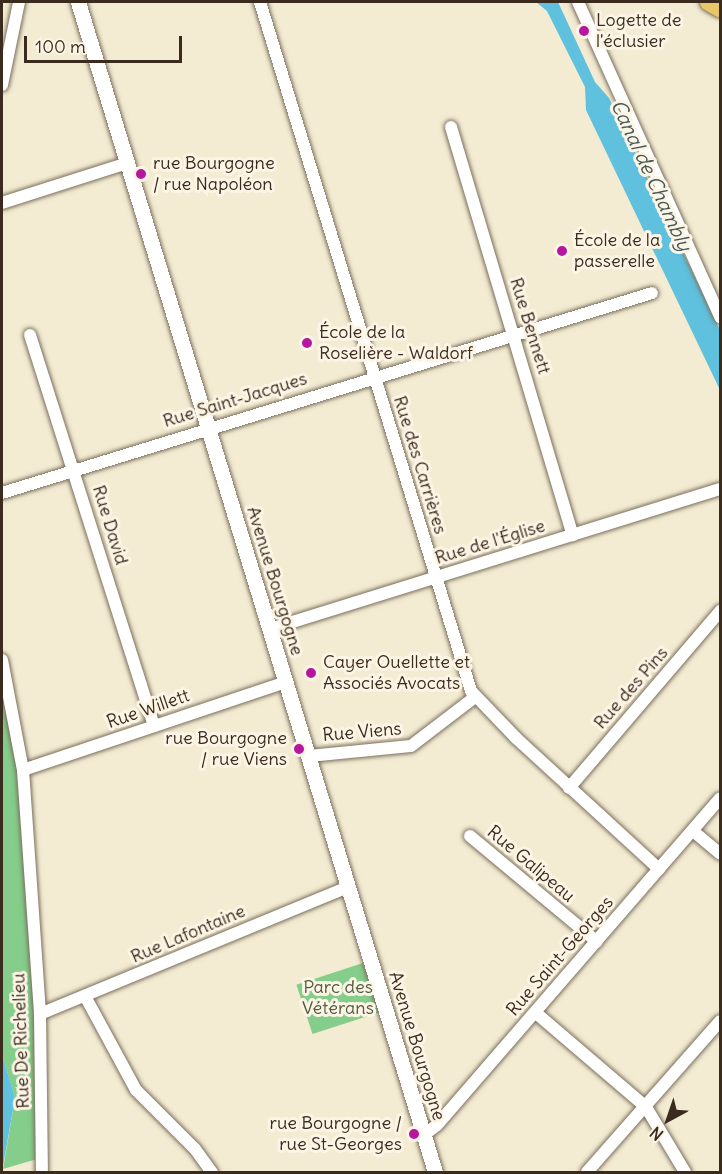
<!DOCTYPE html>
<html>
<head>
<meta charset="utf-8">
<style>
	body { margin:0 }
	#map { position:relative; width:722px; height:1174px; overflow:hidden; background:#f3ecd2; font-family:Delius,sans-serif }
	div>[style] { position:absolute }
	.green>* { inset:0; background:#84cd8a; transform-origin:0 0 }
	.water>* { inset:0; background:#5fc1dd }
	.roads { filter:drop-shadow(0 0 2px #7b6e5d) drop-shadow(0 0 2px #7b6e5d) }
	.minor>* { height:12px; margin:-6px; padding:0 6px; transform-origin:6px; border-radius:6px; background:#fff }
	.tertiary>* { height:15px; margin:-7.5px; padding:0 7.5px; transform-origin:7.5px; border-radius:7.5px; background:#fff }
	.primary>* { height:18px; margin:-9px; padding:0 9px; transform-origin:9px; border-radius:9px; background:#eac669 }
	.dots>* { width:16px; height:16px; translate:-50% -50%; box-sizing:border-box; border:3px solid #fcf5e5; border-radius:50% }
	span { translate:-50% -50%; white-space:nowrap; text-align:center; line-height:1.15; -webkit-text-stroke:6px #fcf5e5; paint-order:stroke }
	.poi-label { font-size:18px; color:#3b2a1e }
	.left { translate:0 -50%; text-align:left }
	.right { translate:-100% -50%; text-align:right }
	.street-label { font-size:18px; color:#3b2a1e }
	.park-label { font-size:18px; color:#515b3e }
	.water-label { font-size:20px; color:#465757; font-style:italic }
	.frame { position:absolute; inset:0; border:3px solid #3b2a1e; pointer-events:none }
	.north { position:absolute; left:638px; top:1090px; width:60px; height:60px; -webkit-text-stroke:4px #fcf5e5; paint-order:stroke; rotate:220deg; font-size:16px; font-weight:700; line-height:24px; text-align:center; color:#3b2a1e }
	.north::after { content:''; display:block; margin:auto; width:21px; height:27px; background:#3b2a1e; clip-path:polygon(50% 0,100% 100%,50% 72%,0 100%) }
	.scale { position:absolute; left:24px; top:36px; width:158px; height:27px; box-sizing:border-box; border:3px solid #3b2a1e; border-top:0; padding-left:8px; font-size:18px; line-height:21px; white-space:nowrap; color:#3b2a1e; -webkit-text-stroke:4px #fcf5e5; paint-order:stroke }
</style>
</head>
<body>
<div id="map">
	<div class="green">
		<div style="clip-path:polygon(2px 690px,17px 771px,36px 1023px,37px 1159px,3px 1169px,15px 1098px,2px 1054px)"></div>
		<div style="left:363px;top:963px;width:52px;height:70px;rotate:72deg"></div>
	</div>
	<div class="water">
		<div style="clip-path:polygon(536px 2px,558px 2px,595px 82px,609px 98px,720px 330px,720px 390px,586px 110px,585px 87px,547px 11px)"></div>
		<div style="clip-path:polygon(2px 1054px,15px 1098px,2px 1172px)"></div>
	</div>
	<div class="roads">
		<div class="minor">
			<div style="left:260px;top:2px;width:721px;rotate:72.97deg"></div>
			<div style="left:471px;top:691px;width:65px;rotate:46.2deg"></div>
			<div style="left:516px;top:738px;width:194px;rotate:42.5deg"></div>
			<div style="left:578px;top:2px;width:346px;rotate:65.7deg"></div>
			<div style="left:2px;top:85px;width:85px;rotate:-78.4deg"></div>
			<div style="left:451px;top:127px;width:426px;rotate:73.4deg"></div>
			<div style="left:2px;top:203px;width:131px;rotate:-17.7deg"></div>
			<div style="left:30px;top:335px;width:410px;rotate:72.4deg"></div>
			<div style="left:2px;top:493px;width:680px;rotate:-17.1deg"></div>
			<div style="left:270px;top:629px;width:471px;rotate:-17.3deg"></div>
			<div style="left:2px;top:660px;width:112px;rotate:79.2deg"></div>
			<div style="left:23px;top:770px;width:245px;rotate:86deg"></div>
			<div style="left:40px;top:1014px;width:158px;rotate:89.3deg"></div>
			<div style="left:309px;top:756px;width:102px;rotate:-5.6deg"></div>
			<div style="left:411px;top:746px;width:81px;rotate:-37.4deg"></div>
			<div style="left:23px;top:770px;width:277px;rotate:-18.5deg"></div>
			<div style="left:569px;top:788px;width:233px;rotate:-49.5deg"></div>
			<div style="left:693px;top:831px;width:35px;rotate:40deg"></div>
			<div style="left:470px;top:836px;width:165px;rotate:39.8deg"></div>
			<div style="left:85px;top:996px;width:107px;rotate:61.5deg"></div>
			<div style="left:136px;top:1090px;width:83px;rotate:45deg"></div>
			<div style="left:195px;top:1149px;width:29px;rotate:54deg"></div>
			<div style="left:536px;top:1013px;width:145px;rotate:40.5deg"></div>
			<div style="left:646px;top:1107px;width:76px;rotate:59deg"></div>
			<div style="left:40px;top:1014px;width:333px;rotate:-22.4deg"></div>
			<div style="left:424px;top:1135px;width:16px;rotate:-38deg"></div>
			<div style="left:437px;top:1125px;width:432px;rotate:-49.1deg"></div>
			<div style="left:587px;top:1172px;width:201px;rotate:-48.6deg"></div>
		</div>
		<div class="tertiary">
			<div style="left:78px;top:2px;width:1223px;rotate:73.03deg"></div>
		</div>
		<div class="primary">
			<div style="left:709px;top:2px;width:13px;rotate:29deg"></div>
		</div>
	</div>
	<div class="dots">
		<div style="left:584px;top:31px;background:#b5179e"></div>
		<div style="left:141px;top:174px;background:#b5179e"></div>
		<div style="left:562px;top:251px;background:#b5179e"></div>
		<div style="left:307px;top:343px;background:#b5179e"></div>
		<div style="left:311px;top:673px;background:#b5179e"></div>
		<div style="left:299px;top:749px;background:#b5179e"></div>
		<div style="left:414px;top:1134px;background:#b5179e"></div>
	</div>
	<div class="poi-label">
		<span class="left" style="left:596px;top:31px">Logette de<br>l'éclusier</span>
		<span class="left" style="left:153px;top:174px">rue Bourgogne<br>/ rue Napoléon</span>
		<span class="left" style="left:574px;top:251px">École de la<br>passerelle</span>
		<span class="left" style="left:319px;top:343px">École de la<br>Roselière - Waldorf</span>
		<span class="left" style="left:323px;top:673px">Cayer Ouellette et<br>Associés Avocats</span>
		<span class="right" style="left:287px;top:749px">rue Bourgogne<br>/ rue Viens</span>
		<span class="right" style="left:402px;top:1134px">rue Bourgogne /<br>rue St-Georges</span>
	</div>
	<div class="street-label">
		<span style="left:530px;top:326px;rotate:73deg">Rue Bennett</span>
		<span style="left:235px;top:400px;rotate:-17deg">Rue Saint-Jacques</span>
		<span style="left:420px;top:465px;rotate:73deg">Rue des Carrières</span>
		<span style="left:110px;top:525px;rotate:73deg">Rue David</span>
		<span style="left:490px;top:542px;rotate:-17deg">Rue de l'Église</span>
		<span style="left:275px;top:581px;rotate:73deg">Avenue Bourgogne</span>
		<span style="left:631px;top:688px;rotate:-49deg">Rue des Pins</span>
		<span style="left:148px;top:709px;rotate:-19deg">Rue Willett</span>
		<span style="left:362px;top:732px;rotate:-5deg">Rue Viens</span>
		<span style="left:531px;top:864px;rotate:40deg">Rue Galipeau</span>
		<span style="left:188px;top:934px;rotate:-23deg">Rue Lafontaine</span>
		<span style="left:560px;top:956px;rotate:-49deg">Rue Saint-Georges</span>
		<span style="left:21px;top:1041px;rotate:-92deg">Rue De Richelieu</span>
		<span style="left:417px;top:1046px;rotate:73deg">Avenue Bourgogne</span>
	</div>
	<div class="park-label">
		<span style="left:338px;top:998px">Parc des<br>Vétérans</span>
	</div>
	<div class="water-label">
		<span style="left:652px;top:175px;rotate:65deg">Canal de Chambly</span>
	</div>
	<div class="frame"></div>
	<div class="north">N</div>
	<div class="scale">100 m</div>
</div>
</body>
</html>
